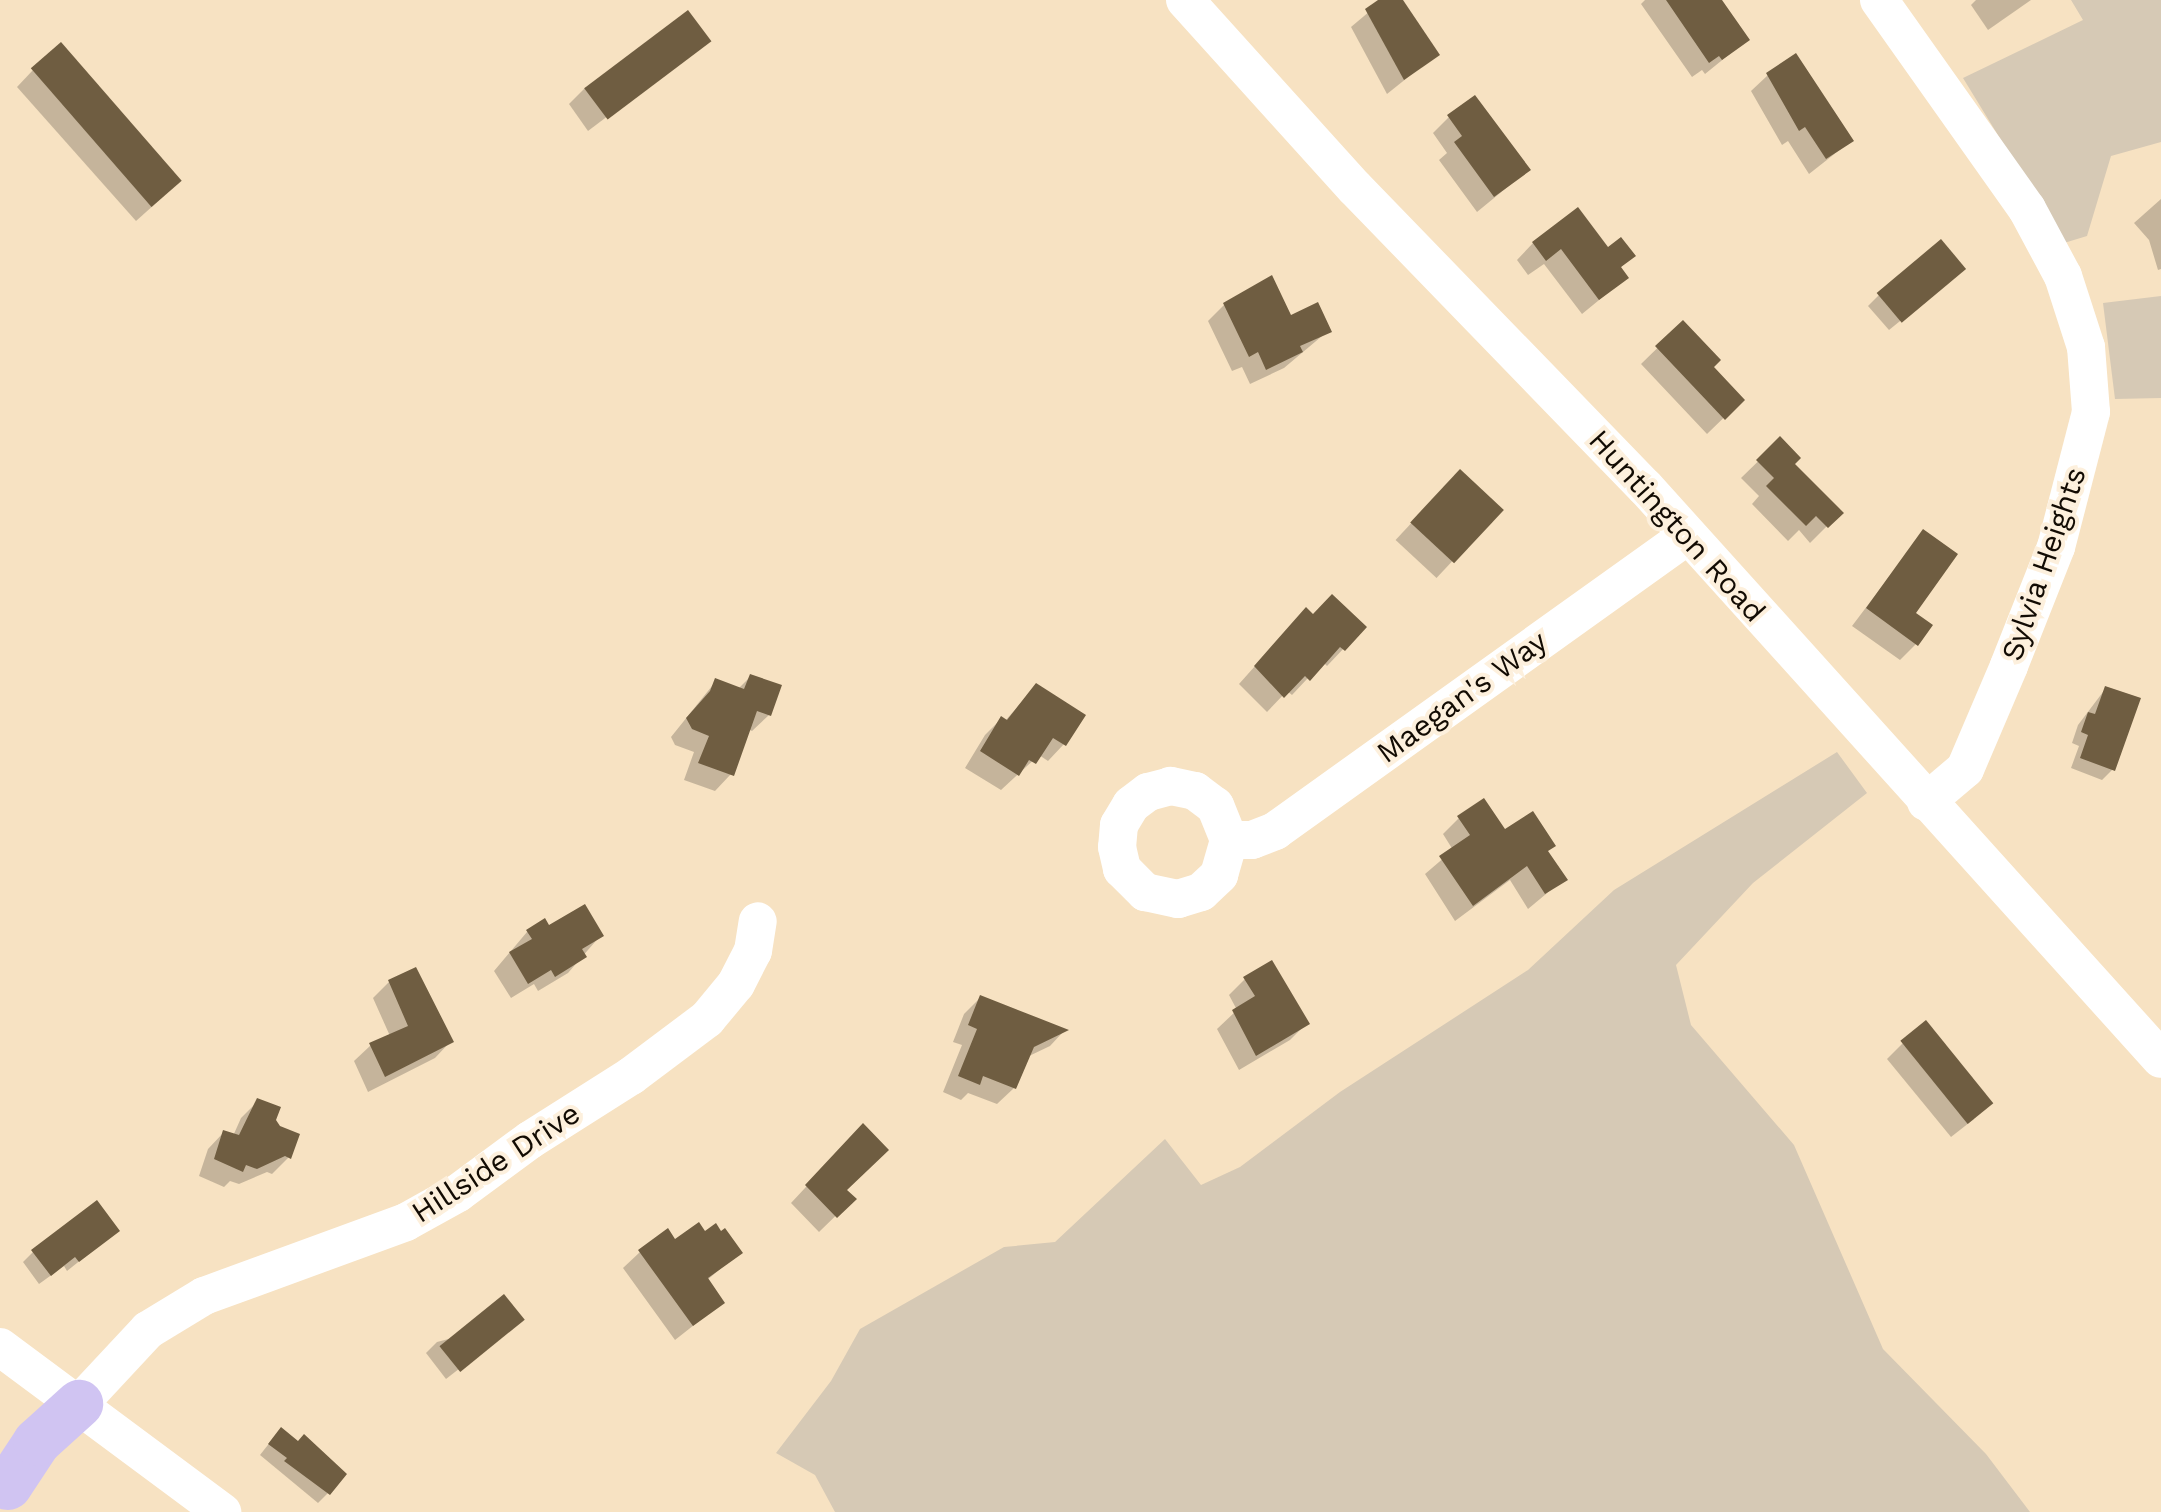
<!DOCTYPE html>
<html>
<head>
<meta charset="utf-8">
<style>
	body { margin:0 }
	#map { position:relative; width:2161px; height:1512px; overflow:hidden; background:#f7e2c2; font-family:"Work Sans",sans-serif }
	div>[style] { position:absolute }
	.green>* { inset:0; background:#d6c9b5 }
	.shadow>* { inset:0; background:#0003; transform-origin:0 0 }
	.building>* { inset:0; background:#6f5d41; transform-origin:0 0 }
	.minor>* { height:38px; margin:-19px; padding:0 19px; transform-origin:19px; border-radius:19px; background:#fff }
	.major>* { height:48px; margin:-24px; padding:0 24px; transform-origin:24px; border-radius:24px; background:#d0c4f2 }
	span { translate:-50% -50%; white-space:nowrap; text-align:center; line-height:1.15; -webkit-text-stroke:8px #fdf0dd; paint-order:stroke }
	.street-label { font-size:30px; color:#120b03 }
</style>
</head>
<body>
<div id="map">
	<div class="green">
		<div style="clip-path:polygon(2071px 0,2161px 0,2161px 142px,2111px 156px,2087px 236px,2064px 243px,1963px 78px,2083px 20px)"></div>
		<div style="clip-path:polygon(2161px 296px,2161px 398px,2115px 399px,2103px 303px)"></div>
		<div style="clip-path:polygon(1837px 752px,1867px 793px,1753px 883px,1676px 965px,1691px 1025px,1794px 1145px,1883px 1349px,1986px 1454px,2030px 1512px,835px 1512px,815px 1475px,776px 1453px,831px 1381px,860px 1329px,1004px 1247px,1055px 1242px,1165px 1139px,1201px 1185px,1240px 1167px,1340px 1092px,1528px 970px,1614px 890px)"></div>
	</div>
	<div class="shadow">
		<div style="clip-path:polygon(1383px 0,1396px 0,1437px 54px,1387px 94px,1351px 27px)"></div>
		<div style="clip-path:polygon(1645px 0,1719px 0,1747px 40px,1705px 74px,1702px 70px,1692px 77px,1641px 4px)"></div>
		<div style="clip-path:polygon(1976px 0,2031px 0,1988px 30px,1971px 5px)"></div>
		<div style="clip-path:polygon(707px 41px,588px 131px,569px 104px,585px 88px)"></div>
		<div style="clip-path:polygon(33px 70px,164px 196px,136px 221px,17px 87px)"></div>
		<div style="clip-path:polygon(1768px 75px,1851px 141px,1809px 174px,1788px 141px,1782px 145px,1751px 91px)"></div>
		<div style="clip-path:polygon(1449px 117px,1528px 170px,1477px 212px,1439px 160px,1447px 153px,1433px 133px)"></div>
		<div style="clip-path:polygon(2161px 199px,2161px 269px,2158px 270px,2149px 240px,2134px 223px)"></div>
		<div style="clip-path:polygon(1533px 243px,1607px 250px,1632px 256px,1619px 269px,1626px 278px,1582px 314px,1544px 264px,1528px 275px,1517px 260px)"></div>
		<div style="clip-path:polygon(1952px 279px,1889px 330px,1868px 306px,1879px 295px)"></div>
		<div style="clip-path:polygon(1224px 305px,1290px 318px,1328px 331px,1284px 368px,1250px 384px,1242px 367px,1232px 371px,1208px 321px)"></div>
		<div style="clip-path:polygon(1683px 323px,1710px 367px,1742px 400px,1707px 434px,1641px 364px)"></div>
		<div style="clip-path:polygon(1780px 440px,1792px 464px,1840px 513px,1810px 543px,1799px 530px,1788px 541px,1752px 504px,1759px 496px,1741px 478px)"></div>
		<div style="left:1444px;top:488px;width:56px;height:71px;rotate:43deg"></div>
		<div style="clip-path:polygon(1923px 532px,1912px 613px,1916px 644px,1900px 660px,1852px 626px)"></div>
		<div style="clip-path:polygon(1313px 617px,1364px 627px,1327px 666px,1323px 662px,1292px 695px,1287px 691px,1267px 712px,1239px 684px,1290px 627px)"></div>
		<div style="clip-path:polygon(750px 677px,769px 715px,752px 731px,748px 729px,731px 774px,715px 791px,684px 780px,694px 752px,675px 745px,671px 737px,716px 681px,738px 689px)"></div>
		<div style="clip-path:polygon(1036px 686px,1064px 744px,1048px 761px,1039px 755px,1001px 790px,965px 768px,985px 735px,1001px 719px,1005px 721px)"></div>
		<div style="clip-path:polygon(2106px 688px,2113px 769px,2102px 780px,2071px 768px,2079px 746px,2072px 743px,2078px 725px)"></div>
		<div style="clip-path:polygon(1459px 818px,1546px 852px,1564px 879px,1528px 909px,1510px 880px,1455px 921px,1425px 874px,1453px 850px,1443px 834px)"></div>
		<div style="clip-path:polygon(549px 929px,601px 935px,568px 973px,538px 991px,534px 984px,511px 998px,494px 971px,527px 932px)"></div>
		<div style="clip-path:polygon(1245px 979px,1307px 1023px,1290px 1040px,1239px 1070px,1217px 1029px,1237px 1010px,1229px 995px)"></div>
		<div style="clip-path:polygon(389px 982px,451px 1041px,435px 1058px,368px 1092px,354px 1061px,371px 1045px,390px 1036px,373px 998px)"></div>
		<div style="clip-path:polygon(980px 998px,1064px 1031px,1050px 1046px,1027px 1057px,1014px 1088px,997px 1104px,968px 1093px,961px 1100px,943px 1092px,962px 1045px,953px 1042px,964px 1014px)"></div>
		<div style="clip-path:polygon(1903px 1043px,1974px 1119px,1951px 1137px,1887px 1059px)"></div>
		<div style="clip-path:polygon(258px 1101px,274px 1121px,289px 1157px,272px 1174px,267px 1172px,239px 1184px,230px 1181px,224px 1187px,199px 1176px,208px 1149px,224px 1132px,233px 1136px,241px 1118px)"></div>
		<div style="clip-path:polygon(847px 1143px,844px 1190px,853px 1199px,819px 1232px,791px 1203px)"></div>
		<div style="clip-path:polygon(117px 1231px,67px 1271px,64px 1266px,39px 1284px,23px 1262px,33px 1252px)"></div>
		<div style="clip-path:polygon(705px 1234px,740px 1252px,706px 1281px,722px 1303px,675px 1340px,623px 1268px,640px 1252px)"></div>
		<div style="clip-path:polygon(522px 1320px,446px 1379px,426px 1353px,437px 1342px)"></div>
		<div style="clip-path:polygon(271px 1441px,328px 1493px,318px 1503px,260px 1455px)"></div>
	</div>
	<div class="building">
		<div style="clip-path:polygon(1378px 0,1403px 0,1440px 55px,1404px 80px,1365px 9px)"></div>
		<div style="clip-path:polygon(1666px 0,1722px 0,1750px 40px,1722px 60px,1719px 56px,1709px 63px)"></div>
		<div style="left:688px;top:10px;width:39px;height:130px;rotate:53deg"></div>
		<div style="left:61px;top:42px;width:184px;height:40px;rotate:49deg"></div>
		<div style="clip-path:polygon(1796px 53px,1854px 141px,1826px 159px,1805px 127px,1799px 131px,1766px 73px)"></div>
		<div style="clip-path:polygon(1475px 95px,1531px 170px,1494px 197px,1454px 142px,1462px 136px,1447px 115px)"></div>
		<div style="clip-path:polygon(1578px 207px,1608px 247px,1621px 237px,1636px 256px,1621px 267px,1629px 278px,1599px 300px,1561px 249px,1546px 261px,1532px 242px)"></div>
		<div style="left:1941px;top:239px;width:39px;height:84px;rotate:50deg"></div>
		<div style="clip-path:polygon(1272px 275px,1291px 315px,1318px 302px,1332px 332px,1300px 346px,1303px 352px,1266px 370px,1258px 352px,1249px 357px,1223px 303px)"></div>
		<div style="clip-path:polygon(1683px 320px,1721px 360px,1714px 367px,1745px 400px,1725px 420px,1655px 346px)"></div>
		<div style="clip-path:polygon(1780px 436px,1801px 458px,1795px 464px,1844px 513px,1828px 528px,1816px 516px,1806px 526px,1766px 486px,1774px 478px,1756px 460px)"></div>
		<div style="left:1460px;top:469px;width:60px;height:73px;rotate:43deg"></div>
		<div style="clip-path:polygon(1923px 529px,1958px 554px,1916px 613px,1933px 625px,1918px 646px,1866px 608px)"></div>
		<div style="clip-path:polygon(1332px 594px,1367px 627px,1345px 651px,1340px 647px,1310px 681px,1305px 676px,1284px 698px,1254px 666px,1306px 607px,1313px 614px)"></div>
		<div style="clip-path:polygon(750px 674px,782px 685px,771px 716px,757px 711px,734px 776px,698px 763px,709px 736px,692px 729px,686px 718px,710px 691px,715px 678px,744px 689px)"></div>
		<div style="clip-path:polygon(1036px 683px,1086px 715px,1066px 746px,1053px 738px,1036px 764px,1029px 760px,1019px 776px,980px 751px,1001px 716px,1007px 720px)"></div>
		<div style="clip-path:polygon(2105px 686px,2141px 698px,2115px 771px,2080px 758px,2088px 735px,2081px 732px,2088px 712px,2095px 714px)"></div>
		<div style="clip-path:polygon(1484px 798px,1505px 829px,1533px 811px,1556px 846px,1548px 851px,1568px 880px,1545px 894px,1527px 866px,1473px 906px,1439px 856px,1470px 835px,1457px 816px)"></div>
		<div style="clip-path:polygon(585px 904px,604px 936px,582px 949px,587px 957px,555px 977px,551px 970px,528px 984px,509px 952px,532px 939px,526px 930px,545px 918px,549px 925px)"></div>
		<div style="clip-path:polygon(1272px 960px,1310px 1024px,1256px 1056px,1232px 1010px,1255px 996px,1243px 977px)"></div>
		<div style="clip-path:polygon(416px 967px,454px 1042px,385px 1077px,369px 1043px,408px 1026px,388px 980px)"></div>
		<div style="clip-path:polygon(980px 995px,1069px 1030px,1034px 1047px,1016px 1089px,983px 1076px,980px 1085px,958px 1076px,977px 1029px,968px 1025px)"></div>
		<div style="left:1926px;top:1020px;width:107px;height:33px;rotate:51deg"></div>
		<div style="clip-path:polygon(257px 1098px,281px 1107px,276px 1120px,280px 1126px,300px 1134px,291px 1159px,285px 1156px,257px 1169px,246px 1165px,243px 1172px,214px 1159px,223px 1130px,239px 1135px)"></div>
		<div style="clip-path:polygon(863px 1123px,889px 1150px,847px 1190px,857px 1199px,837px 1218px,805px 1185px)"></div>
		<div style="clip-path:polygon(97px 1200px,120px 1231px,79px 1262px,75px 1257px,51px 1276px,31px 1250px)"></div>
		<div style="clip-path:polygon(699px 1222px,705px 1231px,716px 1223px,721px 1231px,725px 1228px,743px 1253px,708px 1278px,725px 1303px,693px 1326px,638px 1250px,668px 1228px,675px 1239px)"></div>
		<div style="left:504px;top:1294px;width:33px;height:83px;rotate:51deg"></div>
		<div style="clip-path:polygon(281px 1427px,298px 1441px,304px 1434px,347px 1474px,330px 1495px,284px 1461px,287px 1458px,268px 1444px)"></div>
	</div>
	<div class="minor">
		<div style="left:1185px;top:0;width:253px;rotate:47.9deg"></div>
		<div style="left:1355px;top:188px;width:417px;rotate:45.9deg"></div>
		<div style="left:1645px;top:487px;width:770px;rotate:47.95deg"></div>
		<div style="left:1879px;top:0;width:256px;rotate:54.7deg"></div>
		<div style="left:2027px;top:209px;width:76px;rotate:61.8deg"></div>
		<div style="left:2063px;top:276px;width:75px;rotate:72.1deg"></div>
		<div style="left:2086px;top:347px;width:65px;rotate:85.6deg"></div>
		<div style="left:2091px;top:412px;width:139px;rotate:104.5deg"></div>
		<div style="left:2056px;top:547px;width:128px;rotate:111.6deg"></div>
		<div style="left:2009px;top:666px;width:112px;rotate:113.1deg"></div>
		<div style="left:1965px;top:769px;width:51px;rotate:139.8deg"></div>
		<div style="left:1229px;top:840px;width:37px;rotate:-112deg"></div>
		<div style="left:1215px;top:806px;width:25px;rotate:-143deg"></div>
		<div style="left:1195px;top:791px;width:25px;rotate:-168deg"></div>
		<div style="left:1171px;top:786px;width:24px;rotate:165deg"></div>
		<div style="left:1148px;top:792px;width:21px;rotate:143deg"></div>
		<div style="left:1131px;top:805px;width:23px;rotate:121deg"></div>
		<div style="left:1119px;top:825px;width:22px;rotate:95deg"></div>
		<div style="left:1117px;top:847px;width:23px;rotate:77deg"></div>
		<div style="left:1122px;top:869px;width:33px;rotate:45deg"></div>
		<div style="left:1145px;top:892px;width:34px;rotate:12deg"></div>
		<div style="left:1178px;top:899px;width:24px;rotate:-17deg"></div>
		<div style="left:1201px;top:892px;width:25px;rotate:-43deg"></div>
		<div style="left:1219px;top:875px;width:36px;rotate:-74deg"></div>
		<div style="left:1229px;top:840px;width:23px"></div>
		<div style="left:1252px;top:840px;width:25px;rotate:-21deg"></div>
		<div style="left:1275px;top:831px;width:507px;rotate:-35.6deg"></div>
		<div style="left:0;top:1347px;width:277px;rotate:36.6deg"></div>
		<div style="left:79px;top:1404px;width:101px;rotate:-47deg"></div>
		<div style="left:148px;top:1330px;width:66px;rotate:-31.3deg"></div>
		<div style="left:204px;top:1296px;width:215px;rotate:-20.1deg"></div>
		<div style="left:406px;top:1222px;width:60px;rotate:-29.1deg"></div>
		<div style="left:458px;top:1193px;width:89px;rotate:-36.4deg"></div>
		<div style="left:530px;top:1140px;width:120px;rotate:-32.4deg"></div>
		<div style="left:631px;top:1076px;width:95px;rotate:-36.9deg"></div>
		<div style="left:707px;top:1019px;width:45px;rotate:-50.4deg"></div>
		<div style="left:736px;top:984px;width:37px;rotate:-63deg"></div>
		<div style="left:753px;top:951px;width:30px;rotate:-81deg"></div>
	</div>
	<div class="major">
		<div style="left:8px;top:1486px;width:53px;rotate:-56.6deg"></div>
		<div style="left:37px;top:1442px;width:57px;rotate:-42.1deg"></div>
	</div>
	<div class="street-label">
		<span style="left:1677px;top:526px;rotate:48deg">Huntington Road</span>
		<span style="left:2044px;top:564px;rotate:-71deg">Sylvia Heights</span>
		<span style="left:1462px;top:697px;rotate:-36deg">Maegan's Way</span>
		<span style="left:496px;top:1163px;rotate:-33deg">Hillside Drive</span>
	</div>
</div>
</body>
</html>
